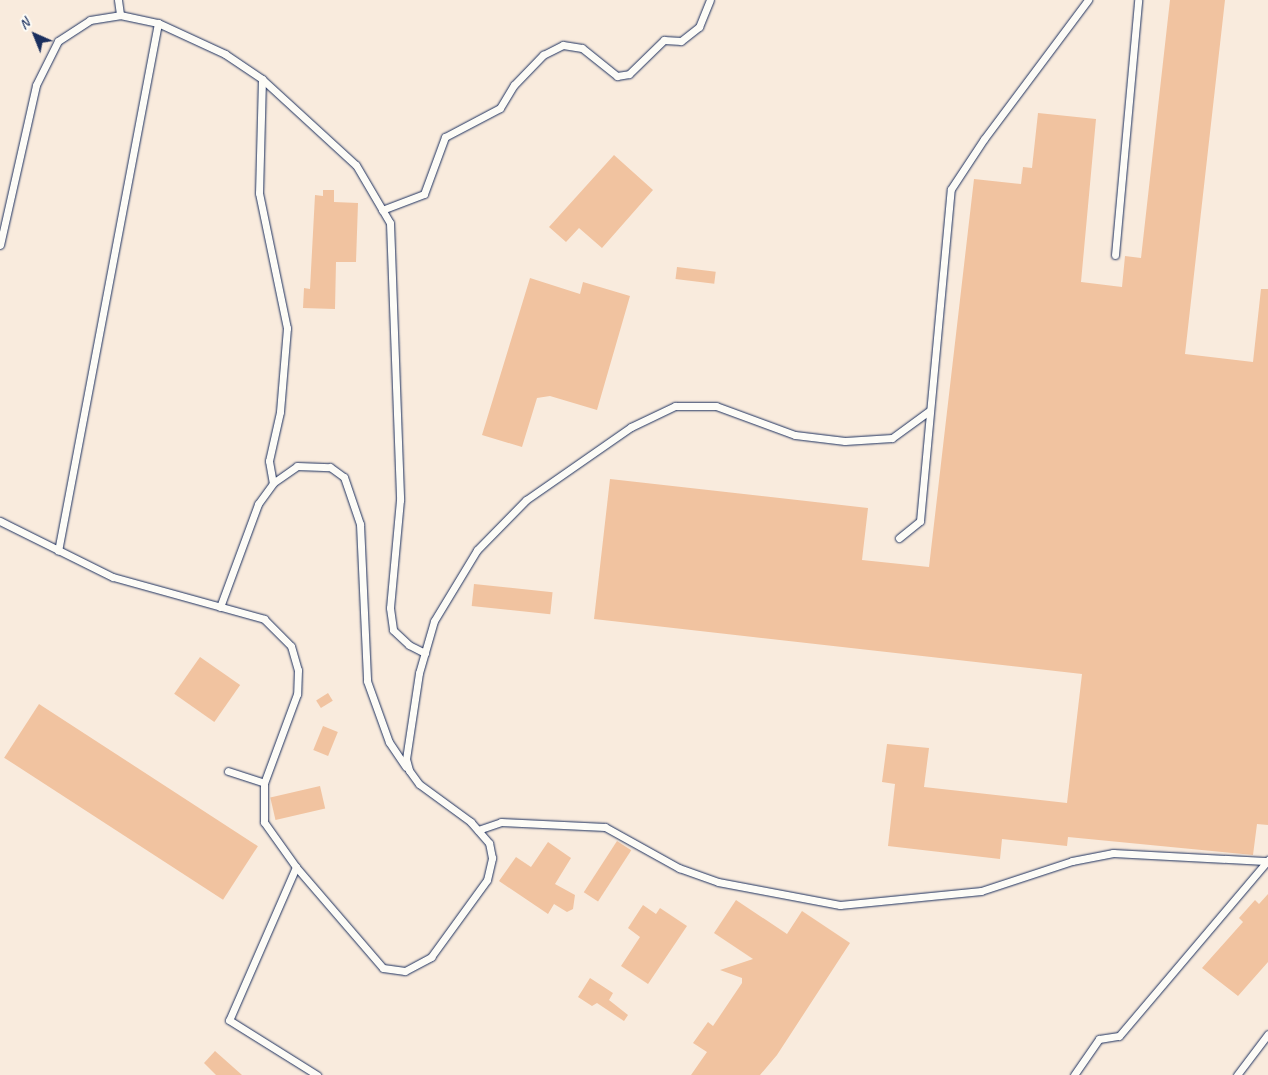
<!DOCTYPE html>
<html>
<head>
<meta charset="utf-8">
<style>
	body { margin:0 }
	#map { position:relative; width:1268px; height:1075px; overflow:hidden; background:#f9ebdd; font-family:Caveat,sans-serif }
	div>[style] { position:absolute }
	.building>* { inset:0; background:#f1c3a0; transform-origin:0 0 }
	.roads { filter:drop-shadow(0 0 1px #1b2f5e) drop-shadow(0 0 1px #1b2f5e) }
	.lane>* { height:7px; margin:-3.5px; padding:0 3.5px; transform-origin:3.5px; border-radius:3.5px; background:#fdfcf7 }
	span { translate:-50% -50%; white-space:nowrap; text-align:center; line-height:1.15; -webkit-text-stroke:4px #fdfcf7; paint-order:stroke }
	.north { position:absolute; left:10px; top:10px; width:50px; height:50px; -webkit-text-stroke:4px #fdfcf7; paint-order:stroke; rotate:316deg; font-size:14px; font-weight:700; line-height:20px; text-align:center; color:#1b2f5e }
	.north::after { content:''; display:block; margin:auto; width:18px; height:22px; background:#1b2f5e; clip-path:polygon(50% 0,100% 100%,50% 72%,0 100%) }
</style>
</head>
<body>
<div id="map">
	<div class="building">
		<div style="clip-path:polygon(1170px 0,1225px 0,1185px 354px,1253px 362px,1261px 289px,1268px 289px,1268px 825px,1257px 824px,1253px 855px,1068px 837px,1067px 846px,1002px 839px,1000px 859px,888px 846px,895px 784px,882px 782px,887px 744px,929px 748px,924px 787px,1067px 803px,1082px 674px,594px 619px,610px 479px,868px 508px,862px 560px,929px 567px,974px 179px,1021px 184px,1023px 167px,1032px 168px,1038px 113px,1096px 119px,1081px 282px,1122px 287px,1125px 256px,1141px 258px)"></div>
		<div style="clip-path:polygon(614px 155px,653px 190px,602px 248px,579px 228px,566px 242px,549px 227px)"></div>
		<div style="clip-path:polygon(323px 190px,334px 190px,334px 202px,358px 203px,356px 262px,336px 262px,335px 309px,303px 308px,304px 288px,310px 289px,315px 195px,323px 196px)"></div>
		<div style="left:677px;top:267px;width:39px;height:12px;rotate:7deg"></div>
		<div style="clip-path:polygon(530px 278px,580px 294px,583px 282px,630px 296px,597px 410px,550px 396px,537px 398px,522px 447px,482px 435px)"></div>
		<div style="left:474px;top:584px;width:79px;height:22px;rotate:6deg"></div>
		<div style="left:200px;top:657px;width:49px;height:45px;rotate:35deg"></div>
		<div style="left:328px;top:693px;width:9px;height:14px;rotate:58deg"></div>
		<div style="left:39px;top:704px;width:261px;height:64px;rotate:33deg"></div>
		<div style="left:323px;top:726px;width:16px;height:26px;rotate:22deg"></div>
		<div style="left:320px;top:786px;width:23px;height:51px;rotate:77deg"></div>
		<div style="left:617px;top:841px;width:17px;height:61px;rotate:33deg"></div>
		<div style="clip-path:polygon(548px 842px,571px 858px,555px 884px,575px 895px,573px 909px,567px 912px,554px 904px,548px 914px,499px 881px,516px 857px,531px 867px)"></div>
		<div style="clip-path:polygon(1268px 894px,1268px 962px,1238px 996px,1202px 968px,1243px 922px,1239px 918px,1255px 900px,1259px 904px)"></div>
		<div style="clip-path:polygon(736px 900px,787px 934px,802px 911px,850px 943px,777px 1055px,760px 1075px,691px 1075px,707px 1052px,693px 1043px,708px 1022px,713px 1026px,742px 983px,742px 978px,720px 970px,753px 959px,714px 933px)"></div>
		<div style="clip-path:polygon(643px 905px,656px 914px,660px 908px,687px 926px,648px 984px,621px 966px,640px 937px,628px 928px)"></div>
		<div style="clip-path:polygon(590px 978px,613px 993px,609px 1000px,628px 1015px,624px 1021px,597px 1003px,592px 1006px,578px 997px)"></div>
		<div style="clip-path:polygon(215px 1051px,242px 1075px,216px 1075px,204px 1063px)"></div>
	</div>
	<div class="roads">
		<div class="lane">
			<div style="left:118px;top:0;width:15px;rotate:82deg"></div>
			<div style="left:158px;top:23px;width:74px;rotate:24.8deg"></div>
			<div style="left:225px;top:54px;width:45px;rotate:34deg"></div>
			<div style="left:262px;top:79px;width:114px;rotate:91.5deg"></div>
			<div style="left:259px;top:193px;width:138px;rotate:78.3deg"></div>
			<div style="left:287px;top:328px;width:84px;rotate:94.8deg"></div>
			<div style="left:280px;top:412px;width:50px;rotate:102.7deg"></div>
			<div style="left:269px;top:461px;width:22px;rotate:80deg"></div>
			<div style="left:262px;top:79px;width:127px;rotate:42.5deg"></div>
			<div style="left:356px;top:165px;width:67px;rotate:59.6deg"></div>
			<div style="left:390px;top:223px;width:277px;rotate:87.9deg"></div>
			<div style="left:400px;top:500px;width:108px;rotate:95.3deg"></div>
			<div style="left:390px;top:608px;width:22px;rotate:82deg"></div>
			<div style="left:393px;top:630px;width:22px;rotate:43deg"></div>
			<div style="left:409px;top:645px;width:18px;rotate:27deg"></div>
			<div style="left:382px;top:210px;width:45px;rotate:-20.9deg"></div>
			<div style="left:424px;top:194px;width:61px;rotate:-69.8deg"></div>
			<div style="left:445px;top:137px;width:62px;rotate:-27.8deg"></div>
			<div style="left:500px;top:108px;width:27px;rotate:-59deg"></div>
			<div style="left:514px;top:85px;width:42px;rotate:-46deg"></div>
			<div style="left:543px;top:55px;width:22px;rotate:-27deg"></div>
			<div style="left:563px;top:45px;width:19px;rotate:9deg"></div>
			<div style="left:582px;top:48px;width:45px;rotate:38.7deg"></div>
			<div style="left:617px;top:76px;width:12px;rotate:-9deg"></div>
			<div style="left:629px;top:74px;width:49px;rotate:-44.2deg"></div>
			<div style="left:664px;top:40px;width:17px;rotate:3deg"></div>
			<div style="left:681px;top:41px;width:23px;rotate:-38deg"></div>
			<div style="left:699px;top:27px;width:29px;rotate:-68deg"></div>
			<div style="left:0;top:245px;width:164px;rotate:-77.3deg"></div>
			<div style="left:36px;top:85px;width:49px;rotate:-63.4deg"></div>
			<div style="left:58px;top:41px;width:38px;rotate:-33deg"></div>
			<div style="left:90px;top:20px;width:30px;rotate:-9deg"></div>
			<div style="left:120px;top:15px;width:39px;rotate:12deg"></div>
			<div style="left:158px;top:23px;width:537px;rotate:100.72deg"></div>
			<div style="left:1115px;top:255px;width:256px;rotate:-84.8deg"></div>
			<div style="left:0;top:521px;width:126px;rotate:26.4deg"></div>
			<div style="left:113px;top:577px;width:157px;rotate:15.5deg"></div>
			<div style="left:264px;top:619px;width:38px;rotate:45deg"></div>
			<div style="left:291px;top:646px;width:25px;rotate:74deg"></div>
			<div style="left:298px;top:670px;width:24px;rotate:92deg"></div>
			<div style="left:297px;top:694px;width:95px;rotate:110.3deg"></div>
			<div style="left:264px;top:783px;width:39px;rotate:90deg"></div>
			<div style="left:264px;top:822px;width:55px;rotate:54.6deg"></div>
			<div style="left:296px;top:867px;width:167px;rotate:113.6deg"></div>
			<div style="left:229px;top:1020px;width:104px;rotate:32deg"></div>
			<div style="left:899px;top:538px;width:27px;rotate:-39deg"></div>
			<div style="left:920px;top:521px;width:333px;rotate:-84.7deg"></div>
			<div style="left:951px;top:189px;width:60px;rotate:-56.6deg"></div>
			<div style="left:984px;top:139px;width:174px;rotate:-53.2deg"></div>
			<div style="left:220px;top:607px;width:110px;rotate:-69.7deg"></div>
			<div style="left:258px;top:504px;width:26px;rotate:-54deg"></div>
			<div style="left:273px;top:483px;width:29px;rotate:-35deg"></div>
			<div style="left:297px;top:466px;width:33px;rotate:2deg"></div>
			<div style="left:330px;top:467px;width:17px;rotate:36deg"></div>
			<div style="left:344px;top:477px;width:50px;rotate:71.2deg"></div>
			<div style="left:360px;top:524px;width:157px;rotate:87.4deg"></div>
			<div style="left:367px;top:681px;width:65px;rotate:70.2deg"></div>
			<div style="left:389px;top:742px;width:30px;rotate:56deg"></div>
			<div style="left:228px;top:771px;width:38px;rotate:18deg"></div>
			<div style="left:478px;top:830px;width:24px;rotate:-19deg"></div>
			<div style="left:501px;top:822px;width:104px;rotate:2.8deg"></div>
			<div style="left:605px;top:827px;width:85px;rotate:29deg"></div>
			<div style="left:679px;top:868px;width:41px;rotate:19.7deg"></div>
			<div style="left:718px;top:882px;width:124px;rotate:10.7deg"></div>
			<div style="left:840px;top:905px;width:142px;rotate:-5.7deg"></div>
			<div style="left:981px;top:891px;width:96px;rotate:-18.2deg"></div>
			<div style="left:1072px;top:861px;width:42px;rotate:-11deg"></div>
			<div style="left:1113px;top:853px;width:152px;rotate:3deg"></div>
			<div style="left:296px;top:867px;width:133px;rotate:49.3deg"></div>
			<div style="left:383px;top:968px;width:22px;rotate:8deg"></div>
			<div style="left:405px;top:971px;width:30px;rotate:-28deg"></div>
			<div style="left:431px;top:957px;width:95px;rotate:-54deg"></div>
			<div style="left:487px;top:880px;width:23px;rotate:-77deg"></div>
			<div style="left:492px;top:858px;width:15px;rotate:-101deg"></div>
			<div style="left:489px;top:843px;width:28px;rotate:-131deg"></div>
			<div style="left:471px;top:822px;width:64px;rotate:-143.8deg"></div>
			<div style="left:419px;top:784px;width:17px;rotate:-126deg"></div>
			<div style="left:409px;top:770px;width:11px;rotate:-105deg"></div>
			<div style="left:406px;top:759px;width:87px;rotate:-81.4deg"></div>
			<div style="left:419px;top:673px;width:54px;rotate:-73.9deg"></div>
			<div style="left:434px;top:621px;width:83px;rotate:-58.8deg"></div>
			<div style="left:477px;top:550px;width:70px;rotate:-45.6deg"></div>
			<div style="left:526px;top:500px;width:128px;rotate:-34.8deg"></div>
			<div style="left:631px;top:427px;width:49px;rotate:-25.5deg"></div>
			<div style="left:675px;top:406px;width:41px"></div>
			<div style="left:716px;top:406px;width:84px;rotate:20.2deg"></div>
			<div style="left:795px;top:435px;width:50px;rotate:6.8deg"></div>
			<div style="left:845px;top:441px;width:47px;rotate:-3.7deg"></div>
			<div style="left:892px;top:438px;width:46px;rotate:-36.1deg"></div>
			<div style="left:1074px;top:1075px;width:44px;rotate:-55.2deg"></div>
			<div style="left:1099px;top:1039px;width:20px;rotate:-9deg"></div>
			<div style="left:1119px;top:1036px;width:231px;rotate:-49.7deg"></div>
			<div style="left:1237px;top:1075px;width:51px;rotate:-52.9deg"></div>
		</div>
	</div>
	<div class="north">N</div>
</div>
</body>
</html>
